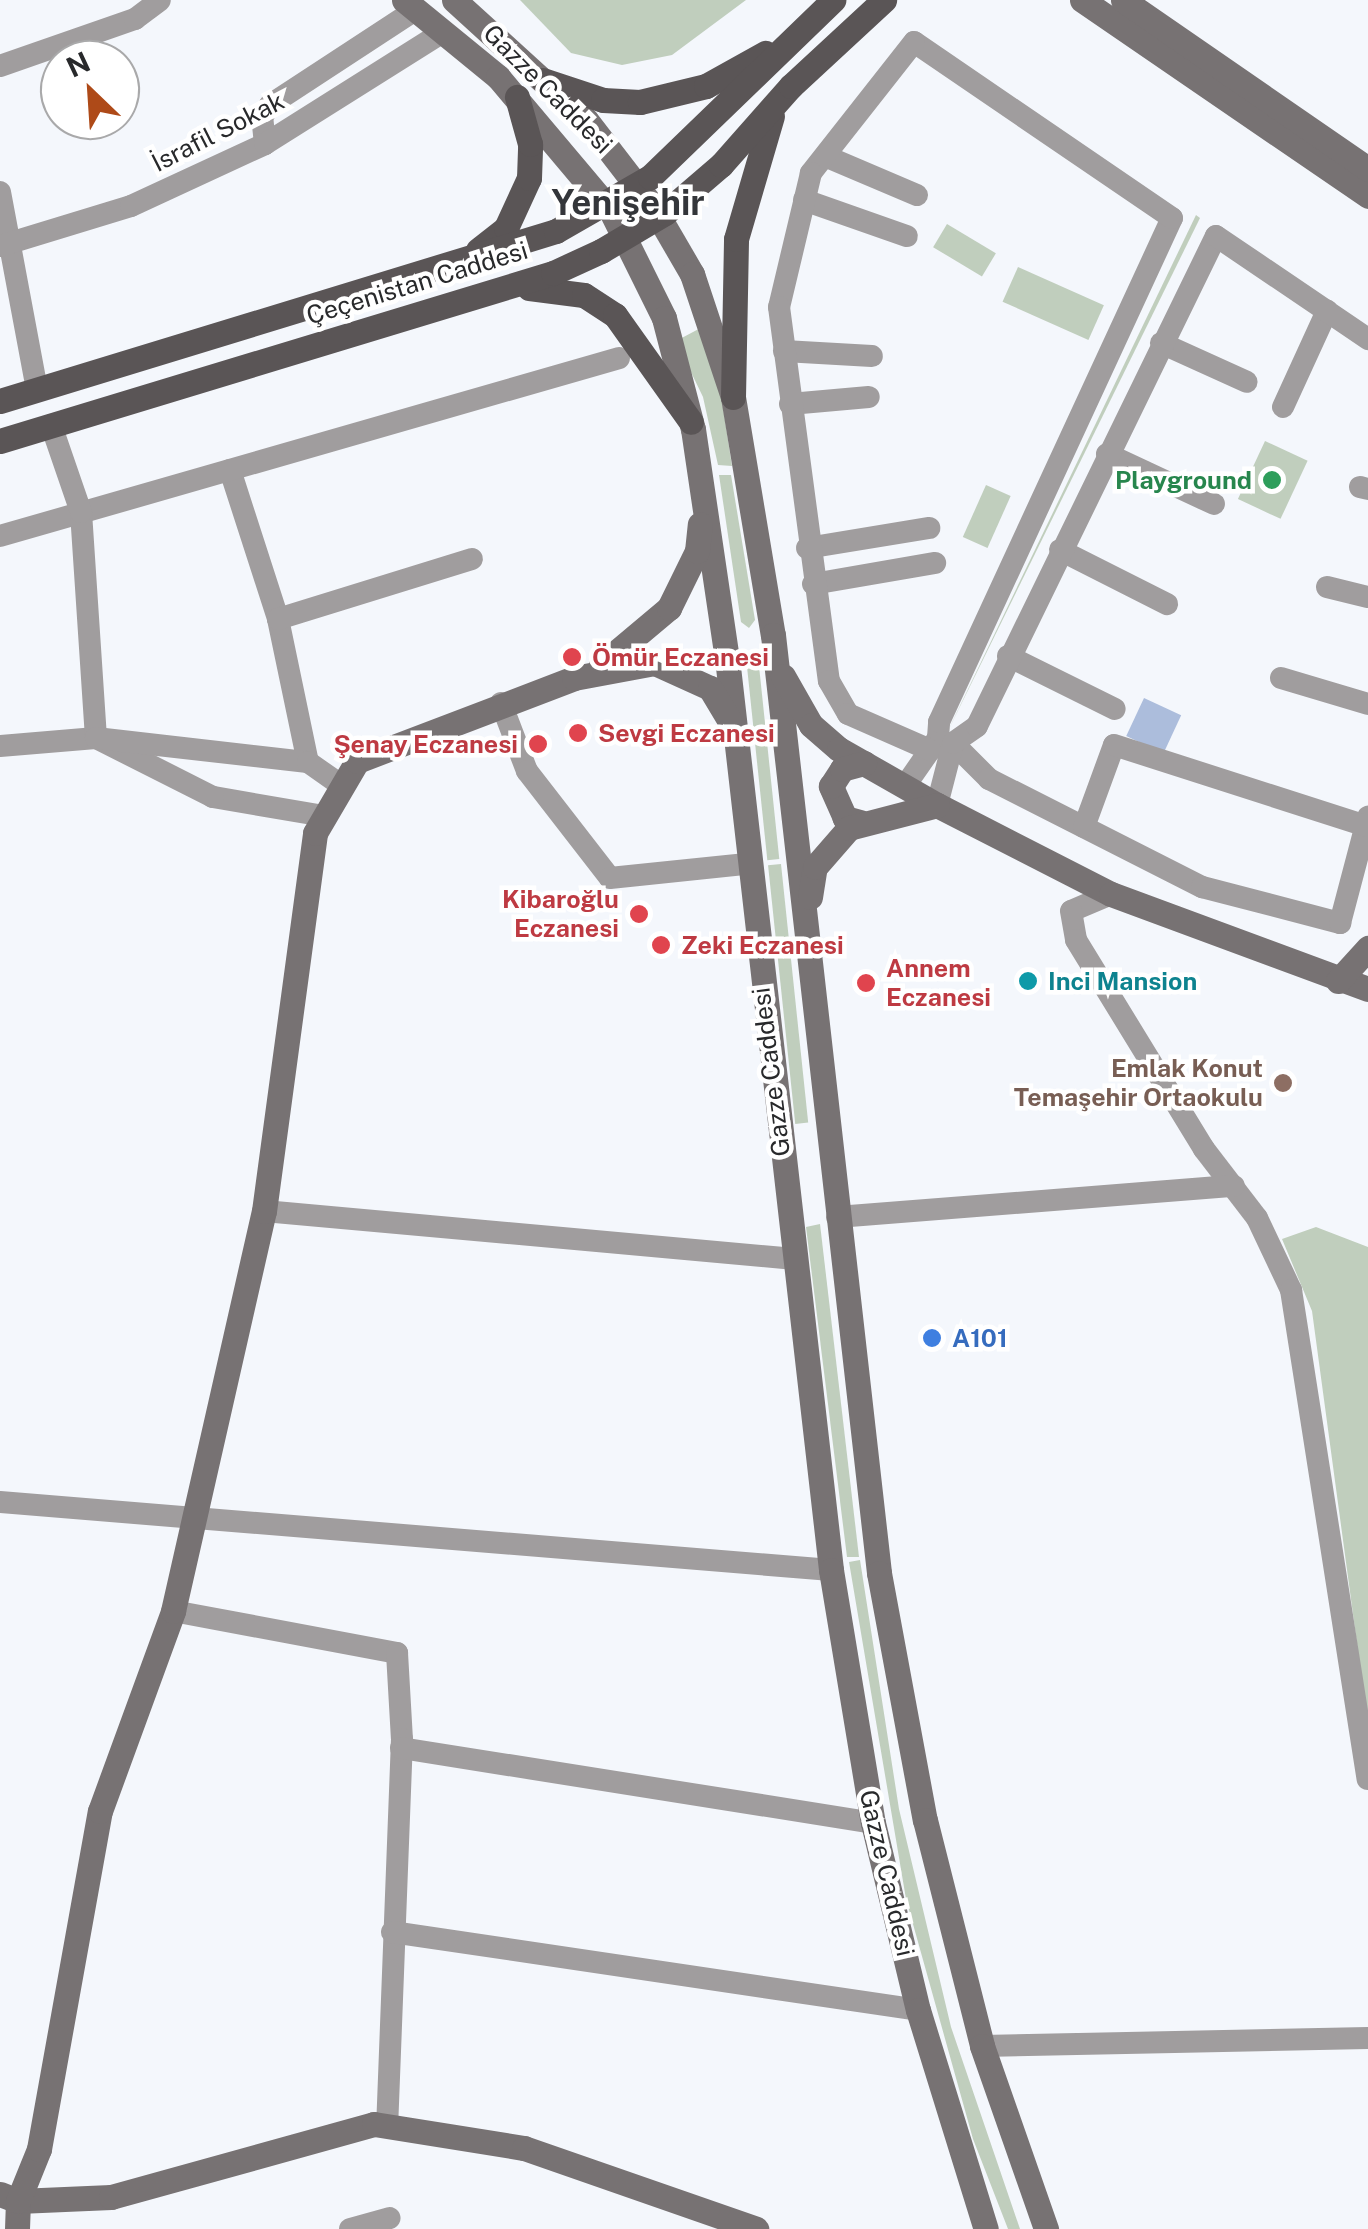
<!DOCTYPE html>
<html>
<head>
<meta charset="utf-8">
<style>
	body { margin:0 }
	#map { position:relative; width:1368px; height:2229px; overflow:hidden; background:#f4f7fc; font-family:"Public Sans",sans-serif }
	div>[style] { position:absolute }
	.green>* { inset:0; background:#c0cebd; transform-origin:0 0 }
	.water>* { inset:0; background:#acbddc; transform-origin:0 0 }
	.street>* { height:22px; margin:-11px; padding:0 11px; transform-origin:11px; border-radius:11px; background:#a09d9e }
	.secondary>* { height:25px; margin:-12.5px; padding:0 12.5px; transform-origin:12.5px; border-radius:12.5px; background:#777273 }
	.primary>* { height:25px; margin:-12.5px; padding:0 12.5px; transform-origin:12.5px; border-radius:12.5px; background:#5a5556 }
	.dots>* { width:28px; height:28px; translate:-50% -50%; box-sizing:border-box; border:5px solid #fff; border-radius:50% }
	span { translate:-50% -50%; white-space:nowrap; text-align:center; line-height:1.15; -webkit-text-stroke:9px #fff; paint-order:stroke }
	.street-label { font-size:25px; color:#28292b }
	.leisure-label { font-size:25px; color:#27864d; font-weight:700 }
	.right { translate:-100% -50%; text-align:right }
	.health-label { font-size:25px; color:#be3a42; font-weight:700 }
	.left { translate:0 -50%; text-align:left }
	.culture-label { font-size:25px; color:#0d838f; font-weight:700 }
	.education-label { font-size:25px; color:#785e54; font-weight:700 }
	.shop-label { font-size:25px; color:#366cbe; font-weight:700 }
	.district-label { font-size:35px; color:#34363a; font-weight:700 }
	.north { position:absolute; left:40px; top:40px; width:100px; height:100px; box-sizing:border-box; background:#fff; border:2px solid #a9a9aa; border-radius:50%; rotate:335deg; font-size:28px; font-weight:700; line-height:40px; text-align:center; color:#28292b }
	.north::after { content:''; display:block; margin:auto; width:35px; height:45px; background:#ae4a18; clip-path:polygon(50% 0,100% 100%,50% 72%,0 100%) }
</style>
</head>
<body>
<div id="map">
	<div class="green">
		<div style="clip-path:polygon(520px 0,746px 0,672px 55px,622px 65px,571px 53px)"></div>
		<div style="clip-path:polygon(1196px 215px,1200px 218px,945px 737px)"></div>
		<div style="left:947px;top:224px;width:57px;height:27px;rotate:31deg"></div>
		<div style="left:1018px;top:267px;width:94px;height:38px;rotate:24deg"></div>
		<div style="clip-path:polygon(710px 323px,732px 466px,718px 465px,703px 397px,676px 341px)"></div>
		<div style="left:1265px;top:441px;width:47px;height:64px;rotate:25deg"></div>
		<div style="clip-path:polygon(719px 475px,731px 475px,755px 620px,749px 628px,741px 622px)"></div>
		<div style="left:986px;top:485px;width:27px;height:57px;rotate:24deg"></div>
		<div style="left:759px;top:666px;width:194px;height:12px;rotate:84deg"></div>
		<div style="left:781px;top:864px;width:260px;height:13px;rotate:84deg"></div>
		<div style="clip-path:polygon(820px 1224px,859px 1557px,847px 1557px,806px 1227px)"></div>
		<div style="clip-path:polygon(1316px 1227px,1368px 1247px,1368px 1725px,1312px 1311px,1282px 1239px)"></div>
		<div style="clip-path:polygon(860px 1560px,899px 1809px,951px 2027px,1020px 2229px,1008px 2229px,973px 2139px,906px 1899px,849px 1562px)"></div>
	</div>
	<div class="water">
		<div style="left:1144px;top:698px;width:41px;height:42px;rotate:25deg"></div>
	</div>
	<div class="street">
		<div style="left:0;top:66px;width:143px;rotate:-19.2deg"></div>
		<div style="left:135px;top:19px;width:31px;rotate:-37deg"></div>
		<div style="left:265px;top:144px;width:27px;rotate:-96deg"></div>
		<div style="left:262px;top:117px;width:14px;rotate:-56deg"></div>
		<div style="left:270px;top:105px;width:173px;rotate:-33.2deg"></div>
		<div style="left:825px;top:156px;width:100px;rotate:23deg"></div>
		<div style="left:0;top:192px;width:200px;rotate:79.4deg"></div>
		<div style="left:804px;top:200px;width:109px;rotate:19.3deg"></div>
		<div style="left:0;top:246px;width:137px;rotate:-17deg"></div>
		<div style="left:131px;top:206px;width:148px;rotate:-24.8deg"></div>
		<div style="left:265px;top:144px;width:210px;rotate:-32.2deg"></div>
		<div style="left:1161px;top:343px;width:94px;rotate:24.4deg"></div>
		<div style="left:784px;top:351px;width:88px;rotate:3.3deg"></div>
		<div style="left:790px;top:404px;width:79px;rotate:-5.1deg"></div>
		<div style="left:1283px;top:407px;width:106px;rotate:-65.4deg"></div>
		<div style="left:1107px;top:454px;width:118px;rotate:25deg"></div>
		<div style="left:230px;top:470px;width:157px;rotate:72.1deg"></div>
		<div style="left:278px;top:619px;width:146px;rotate:78.2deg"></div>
		<div style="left:1360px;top:487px;width:8px;rotate:14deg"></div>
		<div style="left:0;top:536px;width:644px;rotate:-16.04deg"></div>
		<div style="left:807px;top:548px;width:124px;rotate:-9.3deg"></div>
		<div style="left:1060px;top:550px;width:120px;rotate:26.8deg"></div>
		<div style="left:813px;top:584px;width:124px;rotate:-9.8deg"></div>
		<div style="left:1327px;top:587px;width:42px;rotate:13.7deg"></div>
		<div style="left:278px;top:619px;width:203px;rotate:-17.2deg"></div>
		<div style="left:1008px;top:656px;width:119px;rotate:26.4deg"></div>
		<div style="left:1281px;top:678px;width:91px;rotate:16.6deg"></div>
		<div style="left:501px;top:703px;width:73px;rotate:69.1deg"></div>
		<div style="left:527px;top:771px;width:135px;rotate:52.2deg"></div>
		<div style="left:610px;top:878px;width:137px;rotate:-5.9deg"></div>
		<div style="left:953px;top:743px;width:51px;rotate:45deg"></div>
		<div style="left:989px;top:779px;width:239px;rotate:26.9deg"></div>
		<div style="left:1202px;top:887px;width:143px;rotate:14.6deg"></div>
		<div style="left:1340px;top:923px;width:110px;rotate:-75.2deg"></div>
		<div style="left:0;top:746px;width:96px;rotate:-4.8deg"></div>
		<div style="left:96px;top:738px;width:226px;rotate:-93.8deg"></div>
		<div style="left:81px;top:512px;width:92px;rotate:-109deg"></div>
		<div style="left:905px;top:786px;width:44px;rotate:-55.2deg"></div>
		<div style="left:930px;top:750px;width:14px;rotate:-56deg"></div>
		<div style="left:938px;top:738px;width:16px;rotate:-86deg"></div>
		<div style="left:939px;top:722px;width:555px;rotate:-65.19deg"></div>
		<div style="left:1172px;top:218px;width:312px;rotate:-145.7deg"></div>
		<div style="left:914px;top:42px;width:167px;rotate:128.2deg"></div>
		<div style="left:811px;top:173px;width:138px;rotate:103.4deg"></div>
		<div style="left:779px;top:307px;width:377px;rotate:82.4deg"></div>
		<div style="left:829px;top:681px;width:38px;rotate:60deg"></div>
		<div style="left:848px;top:714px;width:90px;rotate:23.7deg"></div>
		<div style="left:937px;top:805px;width:64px;rotate:-75.5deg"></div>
		<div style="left:953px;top:743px;width:29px;rotate:-35deg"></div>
		<div style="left:977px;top:726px;width:545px;rotate:-64deg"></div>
		<div style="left:1216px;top:236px;width:184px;rotate:34.1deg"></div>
		<div style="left:324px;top:816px;width:113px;rotate:-170.3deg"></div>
		<div style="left:213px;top:797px;width:131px;rotate:-153.2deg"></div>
		<div style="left:96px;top:738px;width:213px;rotate:6.5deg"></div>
		<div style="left:308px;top:762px;width:39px;rotate:35deg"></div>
		<div style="left:1084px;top:827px;width:87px;rotate:-69.9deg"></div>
		<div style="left:1114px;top:745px;width:265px;rotate:17.8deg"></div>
		<div style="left:1111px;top:894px;width:43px;rotate:157deg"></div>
		<div style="left:1071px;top:911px;width:29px;rotate:80deg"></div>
		<div style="left:1076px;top:940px;width:245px;rotate:58.5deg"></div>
		<div style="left:1204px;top:1149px;width:87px;rotate:52.5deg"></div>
		<div style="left:1257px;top:1218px;width:80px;rotate:64.7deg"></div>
		<div style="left:1291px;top:1290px;width:495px;rotate:81.1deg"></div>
		<div style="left:264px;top:1211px;width:533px;rotate:5.17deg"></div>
		<div style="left:837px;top:1217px;width:398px;rotate:-4.5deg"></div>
		<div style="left:0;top:1502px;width:834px;rotate:4.68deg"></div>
		<div style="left:173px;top:1611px;width:228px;rotate:10.6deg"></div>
		<div style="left:397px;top:1653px;width:86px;rotate:86.7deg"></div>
		<div style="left:402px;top:1739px;width:387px;rotate:92.2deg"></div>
		<div style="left:401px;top:1748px;width:478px;rotate:9deg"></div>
		<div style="left:392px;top:1932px;width:532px;rotate:8.43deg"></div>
		<div style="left:982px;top:2046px;width:386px;rotate:-1.2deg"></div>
		<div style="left:350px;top:2229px;width:41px;rotate:-15.4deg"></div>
	</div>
	<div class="secondary">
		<div style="left:404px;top:0;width:122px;rotate:39.3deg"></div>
		<div style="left:498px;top:77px;width:175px;rotate:49.9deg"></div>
		<div style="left:611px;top:211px;width:119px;rotate:63.6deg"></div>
		<div style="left:664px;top:318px;width:115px;rotate:75.4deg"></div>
		<div style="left:693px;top:429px;width:232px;rotate:81.6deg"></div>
		<div style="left:727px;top:658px;width:918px;rotate:83.49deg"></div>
		<div style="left:831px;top:1570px;width:256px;rotate:80.6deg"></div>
		<div style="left:873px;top:1823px;width:192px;rotate:76.5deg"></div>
		<div style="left:918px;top:2010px;width:229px;rotate:72.8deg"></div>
		<div style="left:454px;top:0;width:178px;rotate:42.3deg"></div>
		<div style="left:586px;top:120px;width:110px;rotate:52.4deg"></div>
		<div style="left:653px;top:207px;width:78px;rotate:59.8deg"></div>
		<div style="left:692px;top:274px;width:130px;rotate:71.6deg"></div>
		<div style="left:733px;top:397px;width:241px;rotate:80.5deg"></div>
		<div style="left:773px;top:635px;width:944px;rotate:83.55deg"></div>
		<div style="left:879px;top:1573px;width:251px;rotate:79.5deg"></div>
		<div style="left:925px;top:1820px;width:233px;rotate:75.8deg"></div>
		<div style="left:982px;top:2046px;width:194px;rotate:70.7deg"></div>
		<div style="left:1082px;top:0;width:347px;rotate:34.4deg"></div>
		<div style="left:1123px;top:0;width:298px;rotate:34.6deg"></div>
		<div style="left:601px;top:665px;width:89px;rotate:-40deg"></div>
		<div style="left:669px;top:608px;width:64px;rotate:-63.8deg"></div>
		<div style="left:697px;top:551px;width:27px;rotate:-84deg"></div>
		<div style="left:783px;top:676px;width:56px;rotate:60.3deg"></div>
		<div style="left:811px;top:725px;width:37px;rotate:41deg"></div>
		<div style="left:839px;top:749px;width:113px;rotate:29.7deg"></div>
		<div style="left:937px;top:805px;width:195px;rotate:27.1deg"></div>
		<div style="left:1111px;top:894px;width:274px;rotate:20.3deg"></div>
		<div style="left:860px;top:822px;width:16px;rotate:-165deg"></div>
		<div style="left:845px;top:818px;width:35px;rotate:-114deg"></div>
		<div style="left:831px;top:786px;width:20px;rotate:-57deg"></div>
		<div style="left:842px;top:769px;width:23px;rotate:-15deg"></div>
		<div style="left:810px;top:897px;width:30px;rotate:-81deg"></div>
		<div style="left:815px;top:867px;width:52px;rotate:-48.9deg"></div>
		<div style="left:849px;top:828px;width:91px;rotate:-14.6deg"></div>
		<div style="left:1338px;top:981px;width:45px;rotate:-47.7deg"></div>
		<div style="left:0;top:2194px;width:19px;rotate:21deg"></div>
		<div style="left:18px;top:2201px;width:93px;rotate:-2.5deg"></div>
		<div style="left:111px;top:2197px;width:273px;rotate:-15.5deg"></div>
		<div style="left:374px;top:2124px;width:152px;rotate:9.1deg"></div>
		<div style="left:524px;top:2148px;width:246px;rotate:19.2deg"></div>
		<div style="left:17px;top:2229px;width:28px;rotate:-88deg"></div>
		<div style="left:18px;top:2201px;width:56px;rotate:-68deg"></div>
		<div style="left:39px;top:2149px;width:343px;rotate:-79.8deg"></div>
		<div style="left:100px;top:1811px;width:213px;rotate:-69.9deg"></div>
		<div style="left:173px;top:1611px;width:410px;rotate:-77.2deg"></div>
		<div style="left:264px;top:1211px;width:381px;rotate:-82.3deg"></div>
		<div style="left:315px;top:833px;width:83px;rotate:-59.7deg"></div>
		<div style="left:357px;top:761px;width:232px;rotate:-20.9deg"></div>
		<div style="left:574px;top:678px;width:82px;rotate:-10.5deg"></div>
		<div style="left:655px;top:663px;width:60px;rotate:24.4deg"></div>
		<div style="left:710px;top:688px;width:37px;rotate:59deg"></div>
	</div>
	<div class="primary">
		<div style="left:543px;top:80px;width:63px;rotate:18.4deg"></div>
		<div style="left:603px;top:100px;width:37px;rotate:3deg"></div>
		<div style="left:640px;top:102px;width:68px;rotate:-13.6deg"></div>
		<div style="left:706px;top:86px;width:68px;rotate:-29.2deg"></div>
		<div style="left:478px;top:250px;width:36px;rotate:-38deg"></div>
		<div style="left:506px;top:228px;width:55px;rotate:-65.3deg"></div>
		<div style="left:529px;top:178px;width:34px;rotate:-88deg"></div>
		<div style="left:530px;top:144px;width:49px;rotate:-105.5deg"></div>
		<div style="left:529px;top:288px;width:55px;rotate:7.3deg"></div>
		<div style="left:584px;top:295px;width:37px;rotate:33deg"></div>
		<div style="left:615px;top:315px;width:131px;rotate:54.6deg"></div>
		<div style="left:733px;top:397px;width:158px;rotate:-88.9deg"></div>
		<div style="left:736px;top:239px;width:128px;rotate:-73.7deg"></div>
		<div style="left:0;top:401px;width:581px;rotate:-17deg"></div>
		<div style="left:556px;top:231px;width:108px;rotate:-29.9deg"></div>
		<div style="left:650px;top:177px;width:255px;rotate:-44deg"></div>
		<div style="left:0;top:441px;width:578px;rotate:-16.9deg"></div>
		<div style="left:553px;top:273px;width:53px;rotate:-24.6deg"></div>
		<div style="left:601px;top:251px;width:74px;rotate:-30.7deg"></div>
		<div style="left:665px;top:213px;width:74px;rotate:-40.6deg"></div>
		<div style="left:721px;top:165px;width:106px;rotate:-48.5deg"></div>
		<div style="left:791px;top:86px;width:127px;rotate:-42.8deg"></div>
	</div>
	<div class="dots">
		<div style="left:1272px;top:480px;background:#2e9e5b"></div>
		<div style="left:572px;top:657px;background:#e0444e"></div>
		<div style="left:578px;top:733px;background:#e0444e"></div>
		<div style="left:538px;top:744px;background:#e0444e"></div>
		<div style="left:639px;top:914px;background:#e0444e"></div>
		<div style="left:661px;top:945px;background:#e0444e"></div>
		<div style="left:1028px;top:981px;background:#0f9aa8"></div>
		<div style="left:866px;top:983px;background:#e0444e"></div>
		<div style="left:1283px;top:1083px;background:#8d6e63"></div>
		<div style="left:932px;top:1338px;background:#3f7fe0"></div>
	</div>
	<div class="street-label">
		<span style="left:548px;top:89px;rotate:45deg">Gazze Caddesi</span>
		<span style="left:218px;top:132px;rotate:-27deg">İsrafil Sokak</span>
		<span style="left:417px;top:283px;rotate:-17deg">Çeçenistan Caddesi</span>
		<span style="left:771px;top:1072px;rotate:-97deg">Gazze Caddesi</span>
		<span style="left:887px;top:1873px;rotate:77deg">Gazze Caddesi</span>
	</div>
	<div class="leisure-label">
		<span class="right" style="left:1252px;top:480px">Playground</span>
	</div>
	<div class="health-label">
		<span class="left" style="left:592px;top:657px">Ömür Eczanesi</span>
		<span class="left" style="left:598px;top:733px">Sevgi Eczanesi</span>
		<span class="right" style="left:518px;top:744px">Şenay Eczanesi</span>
		<span class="right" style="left:619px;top:914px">Kibaroğlu<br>Eczanesi</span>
		<span class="left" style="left:681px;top:945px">Zeki Eczanesi</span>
		<span class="left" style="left:886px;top:983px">Annem<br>Eczanesi</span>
	</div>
	<div class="culture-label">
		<span class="left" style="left:1048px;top:981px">Inci Mansion</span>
	</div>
	<div class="education-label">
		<span class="right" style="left:1263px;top:1083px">Emlak Konut<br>Temaşehir Ortaokulu</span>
	</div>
	<div class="shop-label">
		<span class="left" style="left:952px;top:1338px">A101</span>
	</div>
	<div class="district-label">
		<span style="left:628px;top:203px">Yenişehir</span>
	</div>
	<div class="north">N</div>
</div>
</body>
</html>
